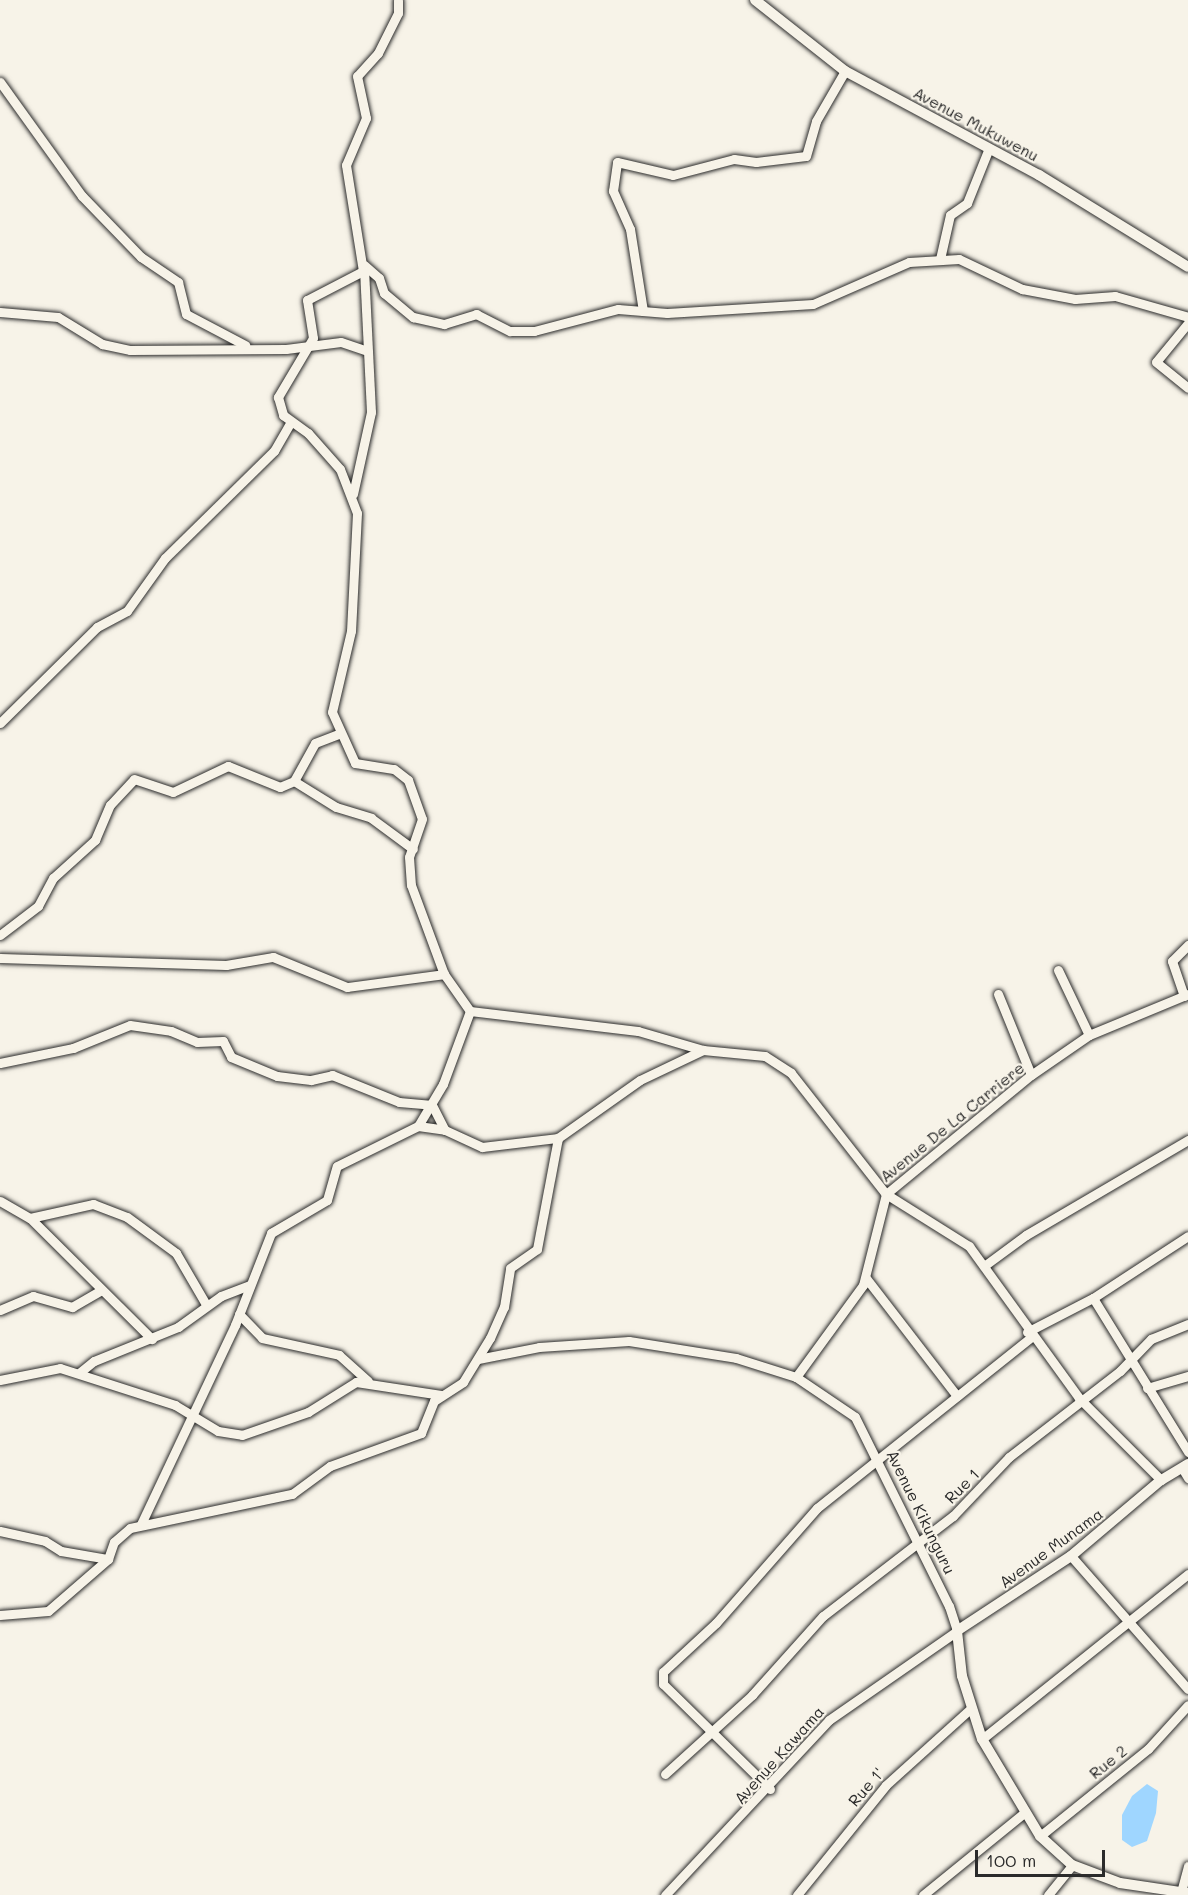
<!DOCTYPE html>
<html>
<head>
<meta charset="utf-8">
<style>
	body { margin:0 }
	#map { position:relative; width:1188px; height:1895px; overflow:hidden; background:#f7f3e8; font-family:Mali,sans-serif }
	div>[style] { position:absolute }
	.water>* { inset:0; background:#9fd6ff }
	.roads { filter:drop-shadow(0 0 2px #2b2b2b) drop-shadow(0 0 2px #2b2b2b) }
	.minor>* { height:9px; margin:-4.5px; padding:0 4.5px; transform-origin:4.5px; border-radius:4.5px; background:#f7f3e8 }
	.tertiary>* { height:10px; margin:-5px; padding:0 5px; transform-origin:5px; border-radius:5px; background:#f7f3e8 }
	span { translate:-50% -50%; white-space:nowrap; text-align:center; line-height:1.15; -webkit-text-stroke:4.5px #f7f3e8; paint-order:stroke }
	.street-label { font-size:16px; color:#2b2b2b }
	.scale { position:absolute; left:975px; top:1850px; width:130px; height:27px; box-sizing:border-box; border:3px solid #2b2b2b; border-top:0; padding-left:8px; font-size:18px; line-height:21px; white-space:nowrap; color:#2b2b2b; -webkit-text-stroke:4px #f7f3e8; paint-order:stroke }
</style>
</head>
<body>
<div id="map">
	<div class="water">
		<div style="clip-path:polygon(1147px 1784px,1158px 1791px,1156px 1813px,1147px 1841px,1132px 1847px,1122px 1840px,1122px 1815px,1132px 1796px)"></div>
	</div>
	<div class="roads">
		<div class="minor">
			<div style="left:398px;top:0;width:13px;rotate:90deg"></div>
			<div style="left:398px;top:13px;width:45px;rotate:116.6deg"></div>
			<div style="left:378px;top:53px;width:31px;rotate:132deg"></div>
			<div style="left:357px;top:76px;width:43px;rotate:77.9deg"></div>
			<div style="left:366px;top:118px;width:51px;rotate:113.1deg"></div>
			<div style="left:346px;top:165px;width:107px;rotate:80.9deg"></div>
			<div style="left:363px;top:271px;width:63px;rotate:152.6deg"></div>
			<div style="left:307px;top:300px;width:38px;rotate:81deg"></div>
			<div style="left:313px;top:338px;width:69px;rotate:120.7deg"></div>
			<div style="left:278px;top:397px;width:19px;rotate:74deg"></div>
			<div style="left:283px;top:415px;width:31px;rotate:36deg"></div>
			<div style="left:308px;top:433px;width:48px;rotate:48.4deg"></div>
			<div style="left:340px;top:469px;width:47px;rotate:68.9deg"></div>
			<div style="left:357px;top:513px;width:118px;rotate:92.9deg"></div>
			<div style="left:351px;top:631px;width:83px;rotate:103.2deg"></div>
			<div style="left:332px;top:712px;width:56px;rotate:65.7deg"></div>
			<div style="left:355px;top:763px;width:39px;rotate:9deg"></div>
			<div style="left:394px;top:769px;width:18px;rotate:38deg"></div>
			<div style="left:408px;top:780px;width:41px;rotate:70.3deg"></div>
			<div style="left:422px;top:819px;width:40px;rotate:108.9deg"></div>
			<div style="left:409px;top:857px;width:28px;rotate:86deg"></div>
			<div style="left:411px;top:885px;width:95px;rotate:69.7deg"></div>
			<div style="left:444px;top:974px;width:45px;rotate:54.9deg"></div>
			<div style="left:470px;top:1011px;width:169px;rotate:6.8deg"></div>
			<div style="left:638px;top:1031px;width:68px;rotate:16.3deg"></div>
			<div style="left:0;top:82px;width:140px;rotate:54.3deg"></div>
			<div style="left:82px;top:196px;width:85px;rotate:46deg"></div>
			<div style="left:141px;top:257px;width:45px;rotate:34deg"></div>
			<div style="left:178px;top:282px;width:33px;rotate:76deg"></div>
			<div style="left:186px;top:314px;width:67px;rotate:27.7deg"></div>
			<div style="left:940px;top:259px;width:45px;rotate:-77.2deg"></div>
			<div style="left:950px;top:215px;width:21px;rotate:-35deg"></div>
			<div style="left:967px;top:203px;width:59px;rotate:-68.2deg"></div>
			<div style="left:364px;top:265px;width:20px;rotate:41deg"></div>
			<div style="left:379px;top:278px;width:16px;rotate:72deg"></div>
			<div style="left:384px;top:293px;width:38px;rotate:40deg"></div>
			<div style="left:413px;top:317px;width:32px;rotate:13deg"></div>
			<div style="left:444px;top:324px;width:34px;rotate:-17deg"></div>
			<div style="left:476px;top:314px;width:38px;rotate:27deg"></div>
			<div style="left:510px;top:331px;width:24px"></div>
			<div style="left:534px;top:331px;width:87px;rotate:-14.7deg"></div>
			<div style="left:618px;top:309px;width:49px;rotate:4.7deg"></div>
			<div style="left:667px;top:313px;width:146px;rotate:-3.5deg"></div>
			<div style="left:813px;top:304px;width:105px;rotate:-23.6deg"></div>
			<div style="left:909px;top:262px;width:50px;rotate:-3.4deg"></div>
			<div style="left:959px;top:259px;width:70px;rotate:25.5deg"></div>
			<div style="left:1022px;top:289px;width:54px;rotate:10.7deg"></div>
			<div style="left:1075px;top:299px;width:40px;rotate:-4.3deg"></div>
			<div style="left:1115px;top:296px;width:76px;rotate:16deg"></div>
			<div style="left:643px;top:311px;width:83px;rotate:-99deg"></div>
			<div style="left:630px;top:229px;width:42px;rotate:-114.1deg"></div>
			<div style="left:613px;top:191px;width:29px;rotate:-82deg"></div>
			<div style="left:617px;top:162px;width:57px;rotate:13.1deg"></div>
			<div style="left:673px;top:175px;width:63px;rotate:-14.7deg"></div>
			<div style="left:734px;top:159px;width:22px;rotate:8deg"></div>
			<div style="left:756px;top:162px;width:50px;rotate:-6.8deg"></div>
			<div style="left:806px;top:156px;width:36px;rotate:-74deg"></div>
			<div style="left:816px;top:121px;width:58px;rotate:-59.9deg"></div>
			<div style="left:0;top:312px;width:58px;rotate:4.9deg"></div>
			<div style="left:58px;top:317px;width:52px;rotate:31.5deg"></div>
			<div style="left:102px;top:344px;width:29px;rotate:12deg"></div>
			<div style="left:130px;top:350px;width:156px;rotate:-0.4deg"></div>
			<div style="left:286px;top:349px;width:55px;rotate:-7.3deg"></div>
			<div style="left:341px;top:342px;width:28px;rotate:19deg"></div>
			<div style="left:1188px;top:323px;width:50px;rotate:129.4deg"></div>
			<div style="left:1156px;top:362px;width:41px;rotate:39.1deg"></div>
			<div style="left:353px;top:494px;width:84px;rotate:-77.6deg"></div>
			<div style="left:371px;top:412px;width:141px;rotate:-92.8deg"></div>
			<div style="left:0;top:723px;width:136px;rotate:-44.7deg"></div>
			<div style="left:97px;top:627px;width:34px;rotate:-28deg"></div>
			<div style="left:127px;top:611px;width:65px;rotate:-54.4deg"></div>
			<div style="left:165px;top:558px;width:153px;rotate:-44.5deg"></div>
			<div style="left:274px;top:451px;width:34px;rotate:-60deg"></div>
			<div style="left:294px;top:781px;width:49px;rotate:31.8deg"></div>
			<div style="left:336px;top:807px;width:37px;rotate:17deg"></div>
			<div style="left:371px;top:818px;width:52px;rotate:36.4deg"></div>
			<div style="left:0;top:935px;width:48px;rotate:-37.3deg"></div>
			<div style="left:38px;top:906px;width:32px;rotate:-62deg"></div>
			<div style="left:53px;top:878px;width:57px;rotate:-42.1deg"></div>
			<div style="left:95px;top:840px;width:38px;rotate:-67deg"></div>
			<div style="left:110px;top:805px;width:35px;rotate:-47deg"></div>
			<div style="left:134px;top:779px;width:41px;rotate:18.4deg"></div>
			<div style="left:173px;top:792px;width:61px;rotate:-25.3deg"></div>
			<div style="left:228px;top:766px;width:56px;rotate:22deg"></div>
			<div style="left:280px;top:787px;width:15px;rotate:-23deg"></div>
			<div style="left:294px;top:781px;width:43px;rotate:-61.1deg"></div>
			<div style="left:315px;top:743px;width:25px;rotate:-21deg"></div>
			<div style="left:0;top:958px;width:226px;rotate:1.8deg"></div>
			<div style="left:226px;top:965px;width:48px;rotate:-9.7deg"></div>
			<div style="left:273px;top:957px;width:80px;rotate:22.1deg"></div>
			<div style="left:347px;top:987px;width:98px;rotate:-7.6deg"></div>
			<div style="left:1058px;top:970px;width:72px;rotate:64.5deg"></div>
			<div style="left:998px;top:994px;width:87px;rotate:67.8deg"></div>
			<div style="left:1184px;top:996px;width:37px;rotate:-109deg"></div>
			<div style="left:1172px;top:961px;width:23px;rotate:-45deg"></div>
			<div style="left:0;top:1063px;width:75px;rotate:-11.6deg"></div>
			<div style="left:73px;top:1048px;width:61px;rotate:-22deg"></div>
			<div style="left:130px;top:1025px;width:41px;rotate:8.3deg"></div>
			<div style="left:171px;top:1031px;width:28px;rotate:23deg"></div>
			<div style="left:197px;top:1042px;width:26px;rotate:-2deg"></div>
			<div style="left:223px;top:1041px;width:18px;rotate:63deg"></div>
			<div style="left:231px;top:1057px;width:50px;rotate:22.4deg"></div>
			<div style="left:277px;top:1076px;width:34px;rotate:7deg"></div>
			<div style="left:311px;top:1080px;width:22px;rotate:-13deg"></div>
			<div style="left:332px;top:1075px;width:72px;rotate:21.9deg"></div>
			<div style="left:399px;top:1102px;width:33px;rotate:5deg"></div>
			<div style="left:432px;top:1105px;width:28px;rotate:63deg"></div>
			<div style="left:418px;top:1126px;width:49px;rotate:-59.2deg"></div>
			<div style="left:443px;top:1084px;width:78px;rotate:-69.7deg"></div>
			<div style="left:0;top:1201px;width:34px;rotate:30deg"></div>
			<div style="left:30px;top:1218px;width:172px;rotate:44.8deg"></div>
			<div style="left:30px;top:1218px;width:65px;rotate:-12.5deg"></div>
			<div style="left:93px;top:1204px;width:36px;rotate:21deg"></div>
			<div style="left:127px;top:1217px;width:61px;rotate:36.3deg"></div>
			<div style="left:176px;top:1253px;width:61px;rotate:59.7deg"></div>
			<div style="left:984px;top:1266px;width:52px;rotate:-36.4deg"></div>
			<div style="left:1026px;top:1235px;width:188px;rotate:-30.4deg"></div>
			<div style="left:866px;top:1278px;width:149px;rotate:52.4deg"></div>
			<div style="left:1093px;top:1298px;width:181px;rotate:58.3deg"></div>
			<div style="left:0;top:1310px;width:36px;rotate:-23deg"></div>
			<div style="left:33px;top:1296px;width:41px;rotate:15.8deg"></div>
			<div style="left:72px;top:1307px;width:34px;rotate:-30deg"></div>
			<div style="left:239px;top:1314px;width:33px;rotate:46deg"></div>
			<div style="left:262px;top:1338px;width:79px;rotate:12.4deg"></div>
			<div style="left:339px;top:1355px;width:39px;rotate:42deg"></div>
			<div style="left:1027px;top:1332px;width:74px;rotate:-27.3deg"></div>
			<div style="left:1093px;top:1298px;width:113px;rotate:-33.1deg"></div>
			<div style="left:478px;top:1359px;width:62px;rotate:-11.1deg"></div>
			<div style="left:539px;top:1347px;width:90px;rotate:-3.8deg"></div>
			<div style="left:629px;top:1341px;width:108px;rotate:9deg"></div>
			<div style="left:736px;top:1358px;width:63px;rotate:17.6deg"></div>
			<div style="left:796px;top:1377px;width:71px;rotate:34.1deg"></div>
			<div style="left:855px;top:1417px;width:211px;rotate:63.6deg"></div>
			<div style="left:949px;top:1606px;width:26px;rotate:72deg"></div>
			<div style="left:957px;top:1631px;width:156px;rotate:145.2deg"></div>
			<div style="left:829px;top:1720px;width:240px;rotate:133.1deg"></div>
			<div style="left:79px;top:1373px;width:19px;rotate:-39deg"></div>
			<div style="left:94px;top:1361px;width:91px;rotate:-22deg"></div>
			<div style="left:178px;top:1327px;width:53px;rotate:-35.8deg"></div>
			<div style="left:221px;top:1296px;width:31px;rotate:-21deg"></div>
			<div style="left:796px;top:1377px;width:114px;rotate:-53.9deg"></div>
			<div style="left:863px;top:1285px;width:94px;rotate:-75.8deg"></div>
			<div style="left:886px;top:1194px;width:188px;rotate:-39.4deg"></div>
			<div style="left:1031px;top:1075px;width:70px;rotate:-34.6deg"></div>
			<div style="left:1089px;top:1035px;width:107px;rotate:-22.5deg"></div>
			<div style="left:0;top:1380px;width:61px;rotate:-11.3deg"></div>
			<div style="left:60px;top:1368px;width:121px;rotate:17.8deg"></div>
			<div style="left:175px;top:1405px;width:50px;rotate:31.2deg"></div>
			<div style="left:218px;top:1431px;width:24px;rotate:9deg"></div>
			<div style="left:242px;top:1435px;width:70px;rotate:-19.2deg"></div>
			<div style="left:308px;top:1412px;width:57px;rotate:-32deg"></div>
			<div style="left:356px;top:1382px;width:86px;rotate:8.7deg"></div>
			<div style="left:1147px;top:1388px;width:43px;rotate:-16.3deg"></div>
			<div style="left:1182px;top:1468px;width:12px;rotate:59deg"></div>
			<div style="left:141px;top:1524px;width:220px;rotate:-64.7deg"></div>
			<div style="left:235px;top:1325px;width:99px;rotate:-68.6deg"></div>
			<div style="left:271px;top:1233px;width:65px;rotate:-30.5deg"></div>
			<div style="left:327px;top:1200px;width:35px;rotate:-74deg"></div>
			<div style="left:337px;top:1166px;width:90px;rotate:-26.3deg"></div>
			<div style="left:418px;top:1126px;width:27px;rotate:8deg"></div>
			<div style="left:445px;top:1130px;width:41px;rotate:24.7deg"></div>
			<div style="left:482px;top:1147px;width:77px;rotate:-6.8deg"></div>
			<div style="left:0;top:1531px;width:46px;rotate:12.5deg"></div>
			<div style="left:45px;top:1541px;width:19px;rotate:32deg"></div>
			<div style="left:61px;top:1551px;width:48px;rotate:9.7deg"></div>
			<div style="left:1071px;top:1556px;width:177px;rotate:48.7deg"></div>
			<div style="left:0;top:1615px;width:48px;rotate:-4.8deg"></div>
			<div style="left:48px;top:1611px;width:79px;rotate:-40.9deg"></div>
			<div style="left:108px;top:1559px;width:18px;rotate:-71deg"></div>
			<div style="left:114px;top:1542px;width:21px;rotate:-41deg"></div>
			<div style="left:130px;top:1528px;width:166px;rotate:-11.9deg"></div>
			<div style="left:292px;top:1494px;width:47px;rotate:-36.4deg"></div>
			<div style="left:330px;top:1466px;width:97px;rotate:-19.9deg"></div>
			<div style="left:421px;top:1433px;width:35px;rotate:-68deg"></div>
			<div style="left:434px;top:1401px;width:35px;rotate:-33deg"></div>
			<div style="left:463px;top:1382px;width:52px;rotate:-58.5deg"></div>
			<div style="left:490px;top:1338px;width:34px;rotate:-66deg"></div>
			<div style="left:504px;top:1307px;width:39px;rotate:-81deg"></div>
			<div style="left:510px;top:1268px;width:33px;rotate:-35deg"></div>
			<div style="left:537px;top:1249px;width:113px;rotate:-79.3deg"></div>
			<div style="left:558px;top:1138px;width:100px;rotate:-35.3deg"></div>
			<div style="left:640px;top:1080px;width:70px;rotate:-25.5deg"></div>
			<div style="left:703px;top:1050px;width:62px;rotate:5.5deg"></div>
			<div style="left:765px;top:1056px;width:31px;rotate:33deg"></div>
			<div style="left:791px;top:1073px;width:154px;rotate:51.9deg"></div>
			<div style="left:886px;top:1194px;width:98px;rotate:32.1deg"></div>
			<div style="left:969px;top:1246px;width:188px;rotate:54.1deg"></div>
			<div style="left:1079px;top:1398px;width:116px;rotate:45deg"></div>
			<div style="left:982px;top:1739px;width:264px;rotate:-38.7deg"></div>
			<div style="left:665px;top:1774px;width:118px;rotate:-42.2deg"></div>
			<div style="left:752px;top:1695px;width:106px;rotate:-48.1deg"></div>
			<div style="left:823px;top:1616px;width:164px;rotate:-37.6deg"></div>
			<div style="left:953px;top:1516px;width:81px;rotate:-46.5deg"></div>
			<div style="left:1009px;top:1457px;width:140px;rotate:-37.8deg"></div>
			<div style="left:1120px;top:1371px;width:45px;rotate:-45.9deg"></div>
			<div style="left:1151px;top:1339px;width:40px;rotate:-22deg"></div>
			<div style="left:770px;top:1789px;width:150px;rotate:-135.5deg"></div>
			<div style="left:663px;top:1684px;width:12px;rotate:-90deg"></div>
			<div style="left:663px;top:1672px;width:72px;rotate:-42.8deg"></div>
			<div style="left:716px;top:1623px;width:153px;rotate:-48.7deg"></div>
			<div style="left:817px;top:1508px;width:273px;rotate:-38.6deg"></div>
			<div style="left:1040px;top:1836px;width:139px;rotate:-38.9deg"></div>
			<div style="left:1148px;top:1749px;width:59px;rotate:-47.7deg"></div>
			<div style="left:1181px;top:1892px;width:27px;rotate:-75deg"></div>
			<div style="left:797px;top:1895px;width:141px;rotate:-51deg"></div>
			<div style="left:886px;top:1785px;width:113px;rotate:-42.1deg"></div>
			<div style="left:923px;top:1895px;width:130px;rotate:-39.1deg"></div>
			<div style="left:1048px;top:1895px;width:38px;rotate:-51deg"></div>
		</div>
		<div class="tertiary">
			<div style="left:755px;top:0;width:115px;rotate:38.3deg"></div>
			<div style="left:845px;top:71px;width:220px;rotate:28.2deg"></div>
			<div style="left:1039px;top:175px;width:175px;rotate:31.7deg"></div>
			<div style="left:1188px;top:1464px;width:31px;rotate:149deg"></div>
			<div style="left:1161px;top:1480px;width:118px;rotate:139.8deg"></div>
			<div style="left:1071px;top:1556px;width:136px;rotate:146.7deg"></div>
			<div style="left:957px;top:1631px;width:45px;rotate:83.7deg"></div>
			<div style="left:962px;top:1676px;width:66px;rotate:72.4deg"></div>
			<div style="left:982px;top:1739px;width:113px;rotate:59.1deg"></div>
			<div style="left:1040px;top:1836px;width:43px;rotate:42.2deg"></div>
			<div style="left:1072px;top:1865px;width:51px;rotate:20.6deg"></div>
			<div style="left:1120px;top:1883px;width:69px;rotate:8.4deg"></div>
		</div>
	</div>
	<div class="street-label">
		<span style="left:976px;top:124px;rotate:28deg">Avenue Mukuwenu</span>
		<span style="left:952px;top:1122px;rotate:-39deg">Avenue De La Carriere</span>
		<span style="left:962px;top:1486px;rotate:-45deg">Rue 1</span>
		<span style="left:921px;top:1512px;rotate:64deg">Avenue Kikunguru</span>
		<span style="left:1051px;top:1548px;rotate:-36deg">Avenue Munama</span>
		<span style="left:779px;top:1755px;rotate:-48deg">Avenue Kawama</span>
		<span style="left:1108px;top:1762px;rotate:-39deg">Rue 2</span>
		<span style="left:866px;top:1787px;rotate:-49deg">Rue 1'</span>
	</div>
	<div class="scale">100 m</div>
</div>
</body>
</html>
